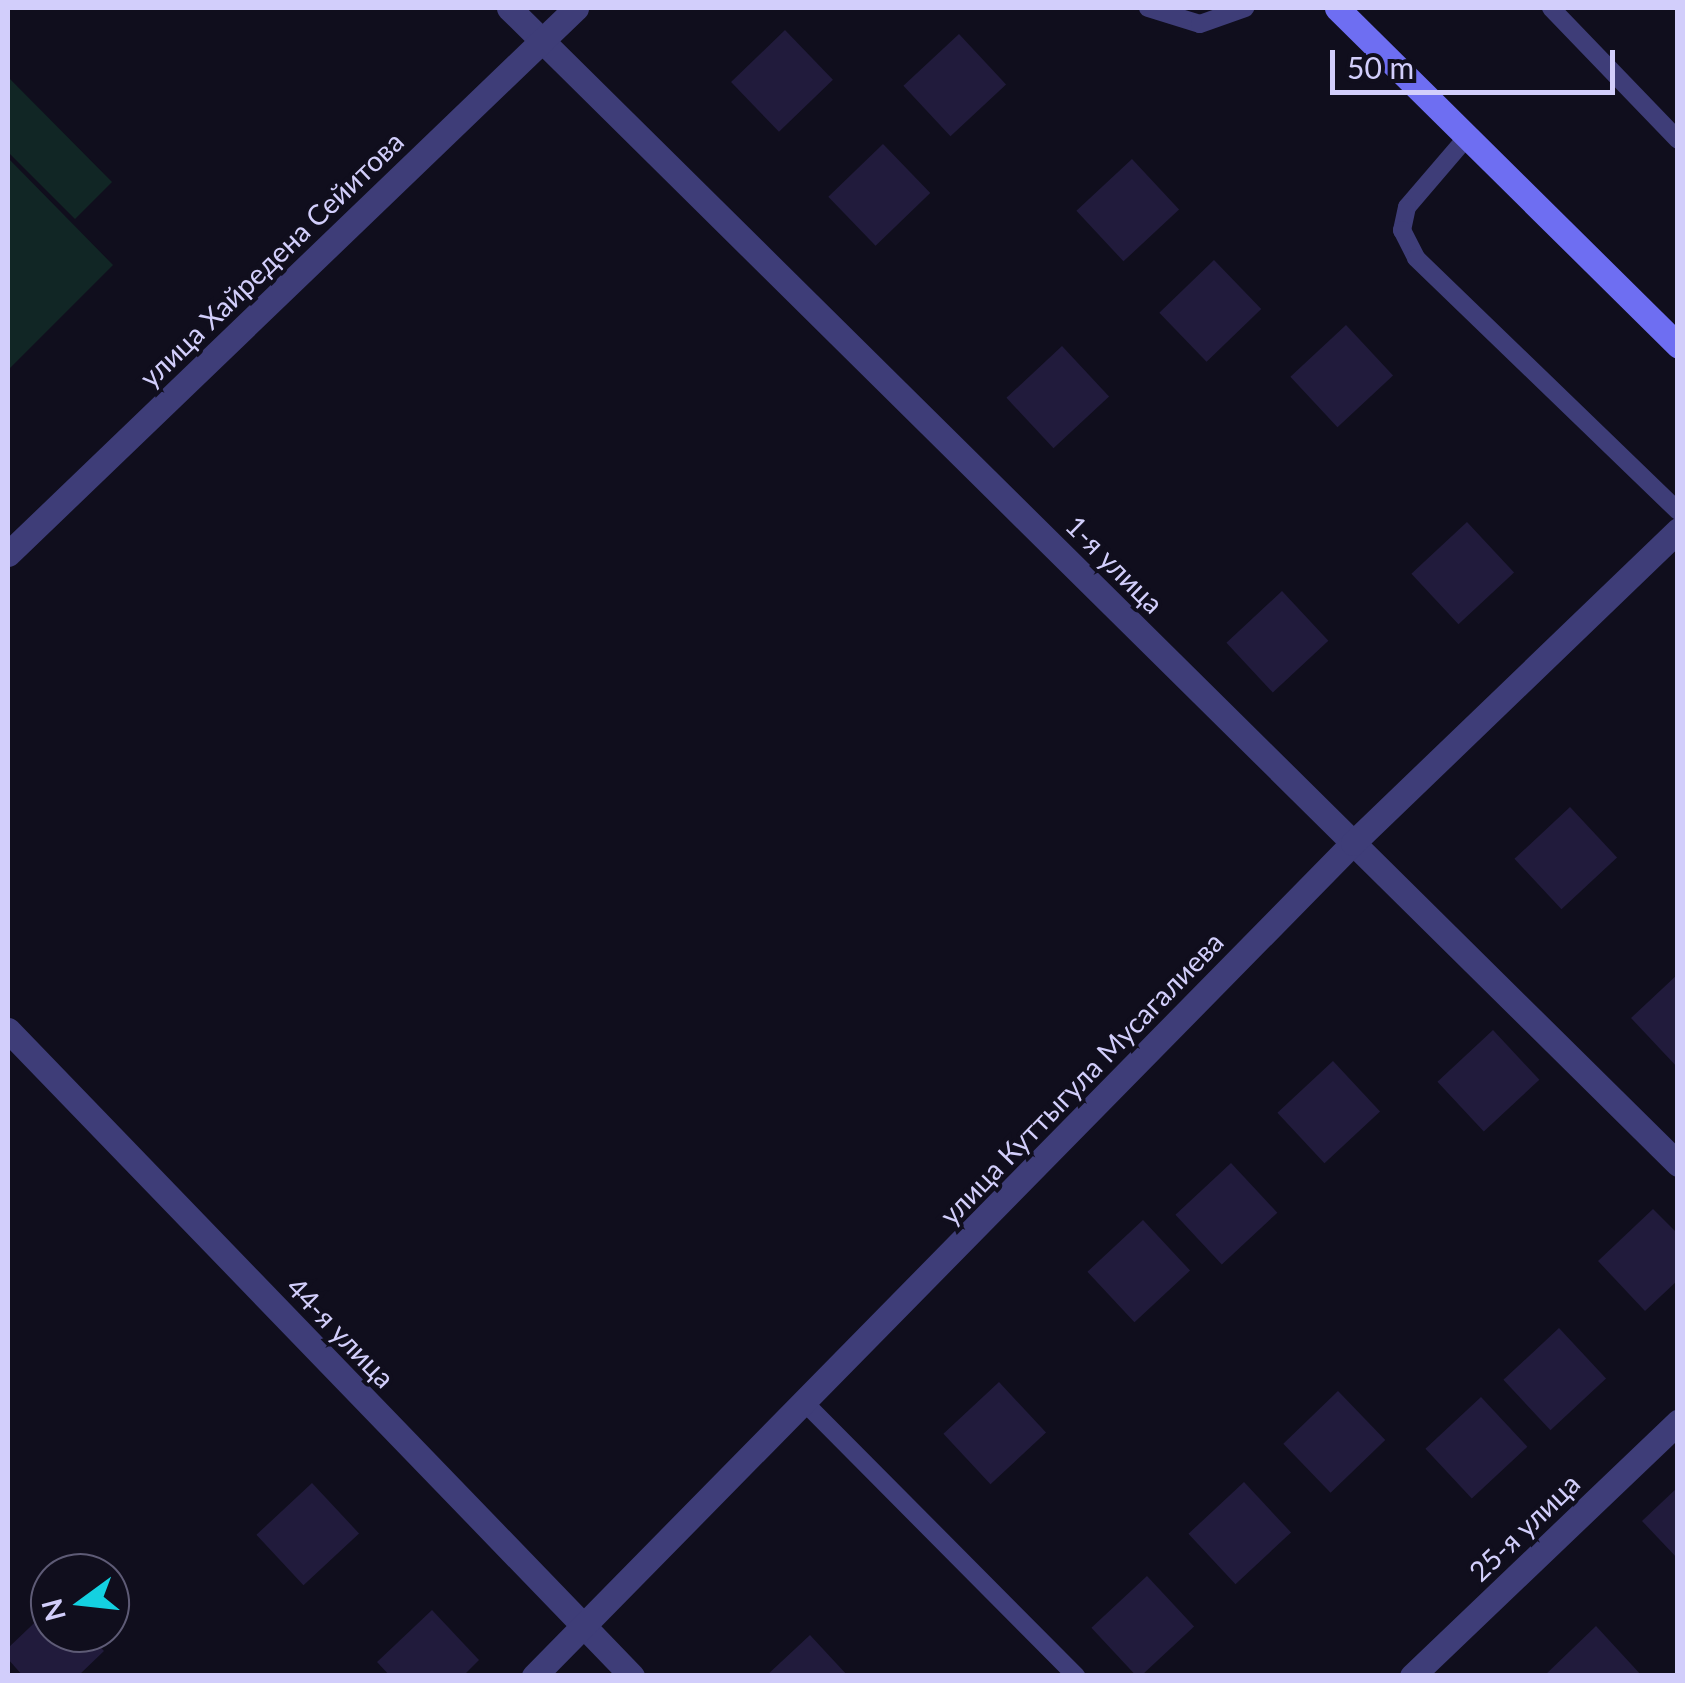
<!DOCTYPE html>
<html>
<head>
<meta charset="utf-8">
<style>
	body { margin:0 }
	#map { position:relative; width:1685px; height:1683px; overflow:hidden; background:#100e1d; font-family:Lato,sans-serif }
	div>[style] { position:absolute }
	.green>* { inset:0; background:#112625 }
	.building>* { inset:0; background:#211b3c; transform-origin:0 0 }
	.lane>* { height:18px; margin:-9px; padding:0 9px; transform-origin:9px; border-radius:9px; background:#3e3d78 }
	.street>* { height:25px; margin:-12.5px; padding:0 12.5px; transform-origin:12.5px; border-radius:12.5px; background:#3e3d78 }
	.secondary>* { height:25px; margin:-12.5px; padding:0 12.5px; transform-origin:12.5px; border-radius:12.5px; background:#6e6ef2 }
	span { translate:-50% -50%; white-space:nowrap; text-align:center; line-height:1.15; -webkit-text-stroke:8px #100e1d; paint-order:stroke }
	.street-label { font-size:28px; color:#d2cefb }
	.frame { position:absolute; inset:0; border:10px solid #d2cefb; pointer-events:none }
	.north { position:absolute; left:30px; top:1553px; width:100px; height:100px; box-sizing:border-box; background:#100e1d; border:2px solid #5e5b76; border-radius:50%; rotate:255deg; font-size:28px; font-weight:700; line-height:40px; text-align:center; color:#d2cefb }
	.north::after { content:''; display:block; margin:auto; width:35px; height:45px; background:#14d1e1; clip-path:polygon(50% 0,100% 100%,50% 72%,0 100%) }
	.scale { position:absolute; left:1330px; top:50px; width:285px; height:45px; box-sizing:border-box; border:5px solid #d2cefb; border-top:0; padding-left:12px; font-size:30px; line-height:35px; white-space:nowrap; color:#d2cefb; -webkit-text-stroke:8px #100e1d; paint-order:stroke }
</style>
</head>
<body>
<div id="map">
	<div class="green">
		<div style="clip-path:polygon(8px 77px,112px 182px,75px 219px,8px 152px)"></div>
		<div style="clip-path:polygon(8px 158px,113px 265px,8px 370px)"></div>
	</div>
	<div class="building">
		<div style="left:785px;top:30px;width:69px;height:75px;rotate:46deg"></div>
		<div style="left:959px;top:34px;width:69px;height:76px;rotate:47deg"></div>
		<div style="left:883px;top:144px;width:68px;height:76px;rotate:46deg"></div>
		<div style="left:1132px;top:159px;width:69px;height:76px;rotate:47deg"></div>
		<div style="left:1214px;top:260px;width:68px;height:76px;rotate:46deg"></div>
		<div style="left:1346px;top:325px;width:69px;height:76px;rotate:47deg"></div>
		<div style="left:1062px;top:346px;width:69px;height:76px;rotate:47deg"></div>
		<div style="left:1467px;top:522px;width:69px;height:76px;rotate:47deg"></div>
		<div style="left:1282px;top:591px;width:68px;height:76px;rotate:47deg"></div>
		<div style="left:1570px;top:807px;width:69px;height:76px;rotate:47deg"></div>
		<div style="clip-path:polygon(1678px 974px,1678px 1068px,1631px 1018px)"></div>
		<div style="left:1493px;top:1030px;width:68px;height:76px;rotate:47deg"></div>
		<div style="left:1333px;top:1061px;width:69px;height:76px;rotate:47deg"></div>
		<div style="left:1231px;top:1163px;width:68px;height:76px;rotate:47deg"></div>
		<div style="clip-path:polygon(1653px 1209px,1678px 1234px,1678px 1280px,1645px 1311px,1598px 1261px)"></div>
		<div style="left:1143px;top:1220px;width:69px;height:76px;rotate:47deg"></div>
		<div style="left:1559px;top:1328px;width:69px;height:76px;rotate:47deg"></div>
		<div style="left:999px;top:1382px;width:69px;height:76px;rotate:47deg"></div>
		<div style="left:1338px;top:1391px;width:68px;height:76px;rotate:46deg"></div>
		<div style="left:1481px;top:1397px;width:68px;height:76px;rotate:47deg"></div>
		<div style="left:1244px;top:1482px;width:69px;height:76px;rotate:47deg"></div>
		<div style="left:312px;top:1483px;width:69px;height:76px;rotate:47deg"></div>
		<div style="clip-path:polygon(1678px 1487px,1678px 1559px,1642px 1521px)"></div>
		<div style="left:1147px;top:1576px;width:69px;height:76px;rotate:47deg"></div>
		<div style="clip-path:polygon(50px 1608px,50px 1633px,87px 1633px,104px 1651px,78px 1676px,23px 1676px,8px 1659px,8px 1648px)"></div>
		<div style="clip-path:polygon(432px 1610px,479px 1660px,463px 1676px,390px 1676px,377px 1662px)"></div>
		<div style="clip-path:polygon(1596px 1626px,1642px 1676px,1544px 1676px)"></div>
		<div style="clip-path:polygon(810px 1635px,848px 1676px,766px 1676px)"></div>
	</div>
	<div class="lane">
		<div style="left:1148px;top:8px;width:54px;rotate:17.1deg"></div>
		<div style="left:1200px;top:24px;width:48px;rotate:-19.6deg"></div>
		<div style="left:1551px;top:8px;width:183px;rotate:46.1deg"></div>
		<div style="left:1467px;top:137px;width:92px;rotate:130.6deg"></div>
		<div style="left:1407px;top:207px;width:24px;rotate:102deg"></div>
		<div style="left:1402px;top:230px;width:31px;rotate:63deg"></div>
		<div style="left:1416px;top:258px;width:364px;rotate:44deg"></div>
		<div style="left:805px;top:1403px;width:385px;rotate:45.2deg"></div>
	</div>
	<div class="street">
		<div style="left:509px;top:8px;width:1644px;rotate:44.68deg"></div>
		<div style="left:8px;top:554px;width:788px;rotate:-43.87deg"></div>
		<div style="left:8px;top:1030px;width:898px;rotate:45.99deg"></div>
		<div style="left:534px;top:1676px;width:1168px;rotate:-45.49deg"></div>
		<div style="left:1353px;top:843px;width:451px;rotate:-43.9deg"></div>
		<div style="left:1412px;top:1676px;width:368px;rotate:-43.7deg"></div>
	</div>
	<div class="secondary">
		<div style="left:1337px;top:8px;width:480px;rotate:44.7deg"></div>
	</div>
	<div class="street-label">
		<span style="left:271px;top:259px;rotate:-44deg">улица Хайредена Сейитова</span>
		<span style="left:1115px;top:564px;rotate:45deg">1-я улица</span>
		<span style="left:1081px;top:1078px;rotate:-46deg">улица Куттыгула Мусагалиева</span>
		<span style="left:341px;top:1332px;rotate:46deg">44-я улица</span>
		<span style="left:1524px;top:1527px;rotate:-44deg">25-я улица</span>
	</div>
	<div class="frame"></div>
	<div class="north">N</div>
	<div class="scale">50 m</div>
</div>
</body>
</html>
